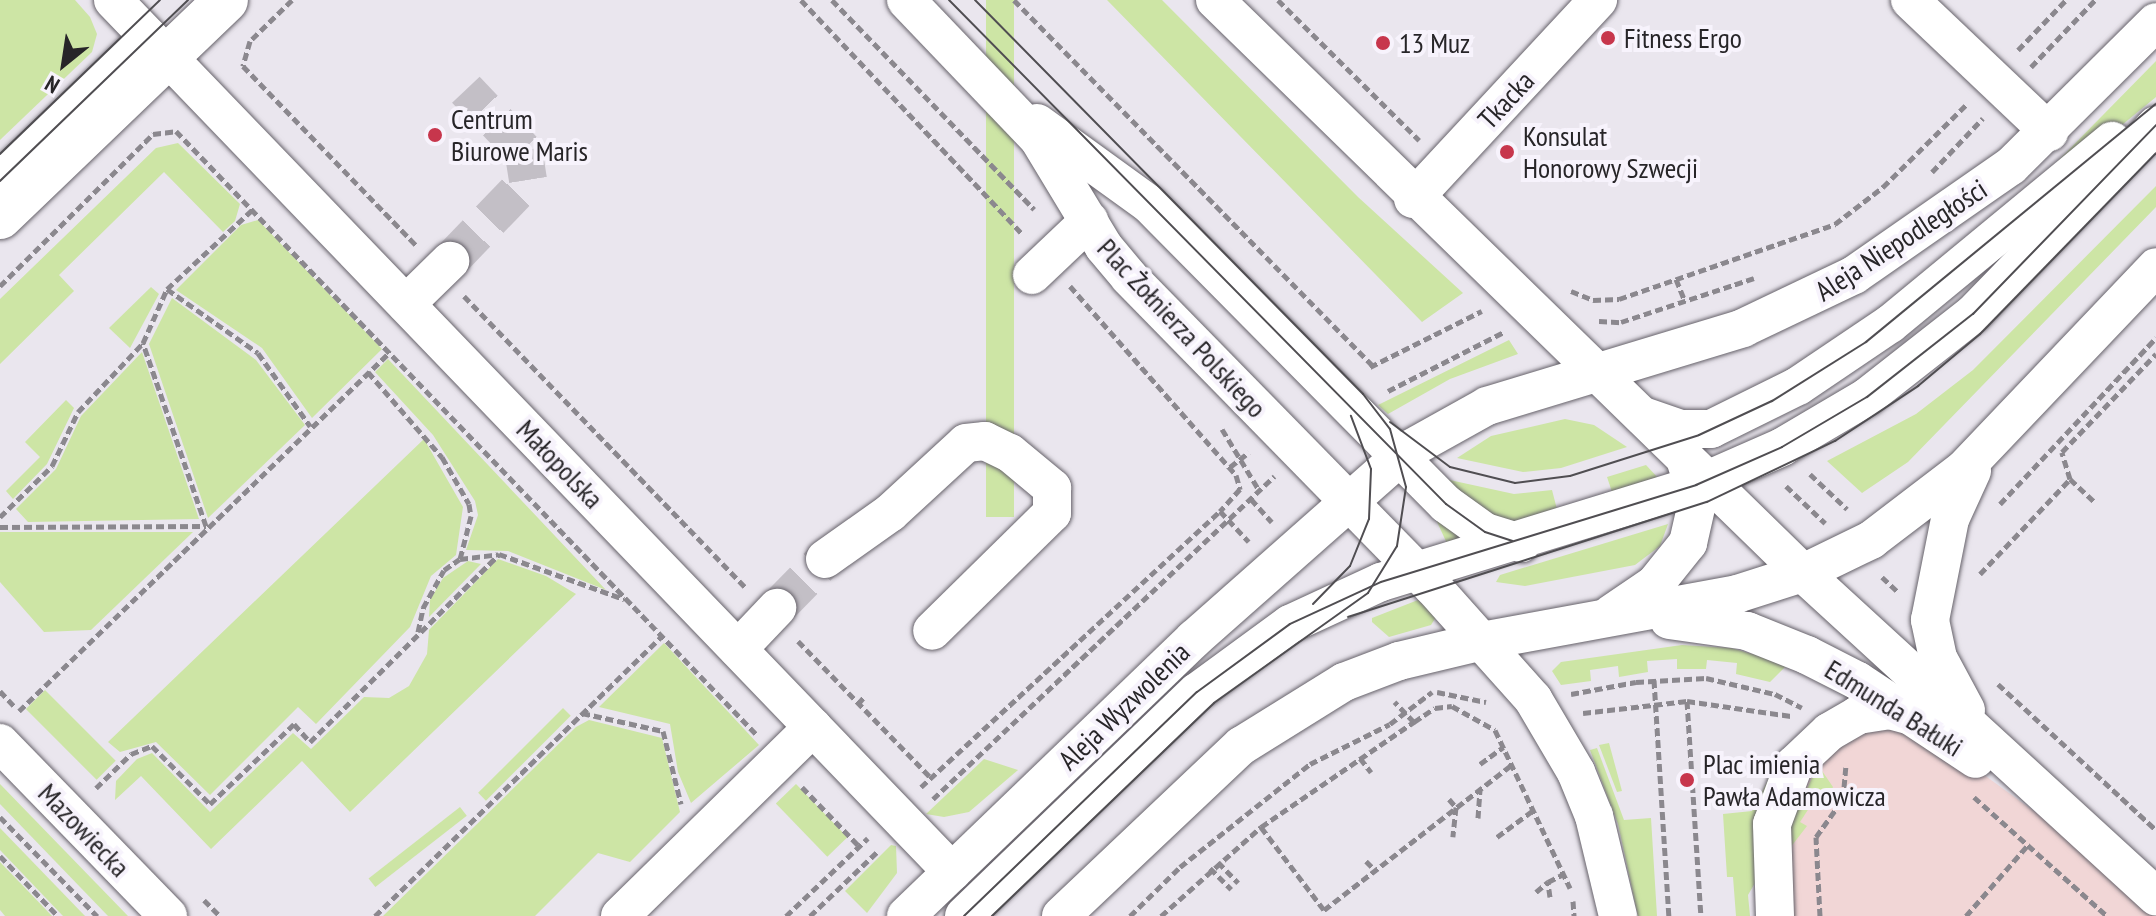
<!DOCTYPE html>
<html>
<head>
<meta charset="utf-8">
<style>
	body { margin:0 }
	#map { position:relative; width:2156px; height:916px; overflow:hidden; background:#eae6ee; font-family:"PT Sans Narrow",sans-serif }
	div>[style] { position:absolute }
	.commercial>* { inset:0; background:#f1d6d6 }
	.green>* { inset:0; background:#cde5a5; transform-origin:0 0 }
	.minor-tunnel>* { height:38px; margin-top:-19px; transform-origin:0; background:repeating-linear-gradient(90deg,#c3bfc6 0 38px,transparent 0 57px) }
	.path>* { height:5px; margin-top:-2.5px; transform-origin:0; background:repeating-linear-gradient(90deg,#8b888e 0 8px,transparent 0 12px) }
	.roads { filter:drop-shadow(0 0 2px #66626a) drop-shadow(0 0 2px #66626a) }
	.minor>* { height:38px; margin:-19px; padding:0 19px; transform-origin:19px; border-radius:19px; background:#fff }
	.major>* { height:44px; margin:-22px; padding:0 22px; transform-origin:22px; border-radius:22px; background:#fff }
	.tram>* { height:2px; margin:-1px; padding:0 1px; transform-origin:1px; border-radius:1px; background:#504e52 }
	.dots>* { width:22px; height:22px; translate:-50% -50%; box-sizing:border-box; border:4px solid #f7f3fc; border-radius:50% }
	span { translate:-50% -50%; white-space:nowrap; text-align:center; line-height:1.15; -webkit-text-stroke:8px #f7f3fc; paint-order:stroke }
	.poi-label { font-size:28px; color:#272528 }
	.left { translate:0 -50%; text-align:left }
	.street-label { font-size:28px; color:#272528 }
	.north { position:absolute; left:24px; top:24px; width:80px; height:80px; -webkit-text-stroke:6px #f7f3fc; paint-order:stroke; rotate:210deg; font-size:22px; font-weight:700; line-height:32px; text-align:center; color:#272528 }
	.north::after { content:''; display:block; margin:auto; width:28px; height:36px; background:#272528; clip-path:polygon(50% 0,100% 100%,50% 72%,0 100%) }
</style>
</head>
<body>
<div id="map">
	<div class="commercial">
		<div style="clip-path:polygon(1850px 725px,1921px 729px,2053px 825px,2156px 916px,1781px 916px,1781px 815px)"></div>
	</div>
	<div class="green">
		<div style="clip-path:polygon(0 0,75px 0,90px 17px,97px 34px,92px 52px,0 140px)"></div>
		<div style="left:986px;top:0;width:28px;height:517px"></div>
		<div style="clip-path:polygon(1107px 0,1162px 0,1358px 197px,1463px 293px,1422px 322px)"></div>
		<div style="clip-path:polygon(2156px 61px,2156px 97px,2055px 180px,2047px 172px)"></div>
		<div style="clip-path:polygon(178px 143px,240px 204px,235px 221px,223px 232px,164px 172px,59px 275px,74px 291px,0 364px,0 299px,156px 148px)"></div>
		<div style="clip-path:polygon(2156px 186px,2156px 207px,1908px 462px,1862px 493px,1827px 461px,1916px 414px,1973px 370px)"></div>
		<div style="clip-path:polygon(258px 220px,382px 349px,312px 418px,262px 348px,176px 290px,241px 225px)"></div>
		<div style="clip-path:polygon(151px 287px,159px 294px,130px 348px,109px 328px)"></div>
		<div style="clip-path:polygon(172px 298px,256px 360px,305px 425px,208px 518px,149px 344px)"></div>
		<div style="clip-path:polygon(1509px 340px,1518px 354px,1450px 379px,1388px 414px,1378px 405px)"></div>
		<div style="clip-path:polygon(142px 352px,199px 519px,28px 522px,16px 509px,56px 469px,81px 416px)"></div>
		<div style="clip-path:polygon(388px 359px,606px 590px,508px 551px,466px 550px,478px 515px,475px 501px,433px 435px,375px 372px)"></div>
		<div style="clip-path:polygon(66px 400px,74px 408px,47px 464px,13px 499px,6px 491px,40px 457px,25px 442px)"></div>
		<div style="clip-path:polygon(1565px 419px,1594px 425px,1627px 447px,1561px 468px,1523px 472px,1457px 458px,1491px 436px)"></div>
		<div style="clip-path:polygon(424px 439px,463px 507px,456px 555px,431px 576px,410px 627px,316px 724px,298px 707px,210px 795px,156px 742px,120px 752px,108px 742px)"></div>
		<div style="clip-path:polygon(1646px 465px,1659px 479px,1615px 501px,1607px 477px)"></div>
		<div style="clip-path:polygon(1445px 479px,1514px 494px,1552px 490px,1559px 517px,1500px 525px)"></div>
		<div style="clip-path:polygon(1432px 511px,1478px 540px,1450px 550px)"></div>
		<div style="clip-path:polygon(1668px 524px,1660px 546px,1635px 565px,1525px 586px,1496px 582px,1500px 575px)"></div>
		<div style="clip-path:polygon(0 532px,193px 532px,91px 630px,44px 632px,0 582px)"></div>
		<div style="clip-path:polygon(498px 559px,546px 576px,576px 594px,350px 812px,302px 761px,211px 849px,141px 776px,115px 800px,116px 781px,137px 759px,152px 753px,210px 812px,293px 733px,311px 749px,364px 697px,389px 698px,409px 686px,427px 654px,429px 630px)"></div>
		<div style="clip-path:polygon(468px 561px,481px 564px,429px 617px,430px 600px,443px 578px)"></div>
		<div style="clip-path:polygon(1418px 600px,1436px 617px,1431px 625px,1389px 637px,1372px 622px,1372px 618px)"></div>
		<div style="clip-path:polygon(664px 643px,759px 745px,691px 803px,678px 772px,670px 724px,599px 707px)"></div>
		<div style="clip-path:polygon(1682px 645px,1731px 648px,1788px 664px,1770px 682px,1736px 674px,1737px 663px,1707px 660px,1706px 669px,1677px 669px,1677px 659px,1647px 661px,1648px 672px,1619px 677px,1618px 666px,1590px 670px,1591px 681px,1561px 685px,1552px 671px,1561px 662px)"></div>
		<div style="left:45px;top:690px;width:100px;height:27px;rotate:45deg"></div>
		<div style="left:563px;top:708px;width:11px;height:120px;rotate:45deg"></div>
		<div style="clip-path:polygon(589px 720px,662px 738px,680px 812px,630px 862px,598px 853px,535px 916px,383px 916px,576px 727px)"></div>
		<div style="clip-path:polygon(1609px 743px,1622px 791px,1617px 792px,1599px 745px)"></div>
		<div style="clip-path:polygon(1597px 748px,1624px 820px,1651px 818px,1657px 916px,1638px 916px,1618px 824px,1590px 750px)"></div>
		<div style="clip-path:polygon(1780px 757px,1759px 876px,1748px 895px,1750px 916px,1736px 916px,1733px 877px,1727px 877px,1723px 814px,1752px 811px)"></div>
		<div style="clip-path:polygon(984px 759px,1018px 770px,969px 812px,944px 817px,926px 814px)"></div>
		<div style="clip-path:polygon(1818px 765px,1833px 787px,1826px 801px,1817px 796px,1800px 822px,1807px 826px,1790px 848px,1791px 823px)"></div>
		<div style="clip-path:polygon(0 784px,128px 916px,108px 916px,0 804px)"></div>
		<div style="left:796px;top:784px;width:74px;height:28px;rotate:46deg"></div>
		<div style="left:460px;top:807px;width:11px;height:116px;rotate:52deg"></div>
		<div style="clip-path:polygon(0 828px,85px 916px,63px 916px,0 850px)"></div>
		<div style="clip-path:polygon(891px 845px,896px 846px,897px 873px,867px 913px,845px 891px)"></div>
		<div style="clip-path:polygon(0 862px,52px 916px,5px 916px,0 910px)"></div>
	</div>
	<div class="minor-tunnel">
		<div style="left:450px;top:261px;width:112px;rotate:-46.1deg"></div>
		<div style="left:528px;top:180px;width:30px;rotate:-99deg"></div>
		<div style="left:523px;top:150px;width:83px;rotate:-133.5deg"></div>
		<div style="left:777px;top:608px;width:69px;rotate:-45.6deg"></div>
	</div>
	<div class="path">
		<div style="left:292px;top:0;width:59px;rotate:135.7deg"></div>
		<div style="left:250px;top:41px;width:26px;rotate:106deg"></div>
		<div style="left:243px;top:66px;width:249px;rotate:46deg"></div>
		<div style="left:801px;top:0;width:323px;rotate:46.6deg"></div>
		<div style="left:832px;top:0;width:291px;rotate:46deg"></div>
		<div style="left:1014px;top:0;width:511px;rotate:45.55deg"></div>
		<div style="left:1278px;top:0;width:199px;rotate:44.8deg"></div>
		<div style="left:2018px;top:50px;width:69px;rotate:-46.2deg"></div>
		<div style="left:2031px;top:67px;width:93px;rotate:-46.3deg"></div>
		<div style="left:1932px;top:172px;width:74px;rotate:-46.6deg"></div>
		<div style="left:1676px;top:279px;width:24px;rotate:68deg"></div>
		<div style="left:0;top:286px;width:216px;rotate:-44.8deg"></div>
		<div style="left:153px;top:134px;width:23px;rotate:-7deg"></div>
		<div style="left:176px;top:131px;width:837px;rotate:46.11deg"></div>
		<div style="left:1070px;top:286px;width:252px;rotate:48.7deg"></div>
		<div style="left:1236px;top:475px;width:15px;rotate:74deg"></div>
		<div style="left:1240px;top:489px;width:30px;rotate:132deg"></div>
		<div style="left:1220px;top:511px;width:42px;rotate:46.9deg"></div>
		<div style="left:167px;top:289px;width:111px;rotate:35.1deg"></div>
		<div style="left:258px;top:353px;width:90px;rotate:54.5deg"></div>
		<div style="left:1571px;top:291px;width:24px;rotate:22deg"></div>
		<div style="left:1593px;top:300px;width:26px;rotate:-2deg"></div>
		<div style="left:1619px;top:299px;width:229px;rotate:-19.1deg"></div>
		<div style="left:1835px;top:224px;width:61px;rotate:-37.6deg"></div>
		<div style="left:1883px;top:187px;width:118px;rotate:-44.7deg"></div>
		<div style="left:464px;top:296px;width:406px;rotate:46deg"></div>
		<div style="left:1599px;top:321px;width:22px;rotate:3deg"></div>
		<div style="left:1621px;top:322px;width:140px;rotate:-18.3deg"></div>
		<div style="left:1370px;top:367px;width:125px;rotate:-26.6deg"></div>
		<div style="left:368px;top:372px;width:113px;rotate:49deg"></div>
		<div style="left:442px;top:457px;width:54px;rotate:60.1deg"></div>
		<div style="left:469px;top:504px;width:12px;rotate:81deg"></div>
		<div style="left:471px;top:516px;width:44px;rotate:104.3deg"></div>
		<div style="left:1388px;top:391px;width:130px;rotate:-27deg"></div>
		<div style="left:1222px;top:429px;width:71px;rotate:58.8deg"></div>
		<div style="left:1230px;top:467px;width:24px;rotate:-38deg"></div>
		<div style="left:1810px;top:474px;width:51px;rotate:43.4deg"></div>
		<div style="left:2070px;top:479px;width:28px;rotate:-107deg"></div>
		<div style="left:2062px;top:452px;width:136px;rotate:-46.2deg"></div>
		<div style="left:1786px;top:486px;width:54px;rotate:43.5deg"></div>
		<div style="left:1251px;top:499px;width:31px;rotate:48deg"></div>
		<div style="left:2000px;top:504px;width:228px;rotate:-46.8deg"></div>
		<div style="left:0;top:517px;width:73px;rotate:-44.4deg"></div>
		<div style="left:52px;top:466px;width:60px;rotate:-64.3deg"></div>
		<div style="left:78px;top:412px;width:95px;rotate:-46.7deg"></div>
		<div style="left:143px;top:343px;width:59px;rotate:-66deg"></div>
		<div style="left:167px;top:289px;width:117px;rotate:-42.9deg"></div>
		<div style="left:0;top:527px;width:206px;rotate:-0.3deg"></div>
		<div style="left:206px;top:526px;width:194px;rotate:-109deg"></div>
		<div style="left:1980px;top:574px;width:131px;rotate:-46.5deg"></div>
		<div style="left:2070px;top:479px;width:35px;rotate:43deg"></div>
		<div style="left:1882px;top:577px;width:22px;rotate:43deg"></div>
		<div style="left:418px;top:632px;width:25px;rotate:-78deg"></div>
		<div style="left:423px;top:608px;width:43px;rotate:-61.1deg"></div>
		<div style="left:444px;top:570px;width:19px;rotate:-35deg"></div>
		<div style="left:460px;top:559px;width:38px;rotate:-7deg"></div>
		<div style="left:798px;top:641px;width:191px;rotate:45.8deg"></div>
		<div style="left:1654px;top:680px;width:236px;rotate:86.4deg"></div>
		<div style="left:1998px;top:684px;width:215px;rotate:42.7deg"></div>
		<div style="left:0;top:691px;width:22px;rotate:47deg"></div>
		<div style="left:1437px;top:692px;width:50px;rotate:11.5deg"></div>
		<div style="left:1571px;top:694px;width:66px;rotate:-10.5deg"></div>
		<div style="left:1636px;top:682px;width:70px;rotate:-3.3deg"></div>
		<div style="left:1706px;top:678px;width:71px;rotate:13.1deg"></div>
		<div style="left:1775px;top:694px;width:30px;rotate:27deg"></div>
		<div style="left:1687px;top:701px;width:215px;rotate:86.3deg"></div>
		<div style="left:858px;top:704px;width:9px;rotate:-49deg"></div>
		<div style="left:19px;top:711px;width:516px;rotate:-44.06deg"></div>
		<div style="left:582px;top:713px;width:83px;rotate:12.5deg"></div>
		<div style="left:663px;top:731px;width:75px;rotate:76.1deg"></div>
		<div style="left:1583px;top:713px;width:105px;rotate:-6.6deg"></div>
		<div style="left:1687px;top:701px;width:105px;rotate:8.2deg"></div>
		<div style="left:1414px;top:722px;width:25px;rotate:-34deg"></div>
		<div style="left:1435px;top:708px;width:17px;rotate:-7deg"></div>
		<div style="left:1452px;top:706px;width:49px;rotate:29.2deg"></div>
		<div style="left:1495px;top:730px;width:175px;rotate:64.6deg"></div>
		<div style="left:1360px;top:758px;width:18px;rotate:52deg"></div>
		<div style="left:1480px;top:764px;width:29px;rotate:-36deg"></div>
		<div style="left:802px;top:787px;width:82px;rotate:46deg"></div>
		<div style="left:921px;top:787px;width:407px;rotate:-42.7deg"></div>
		<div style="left:96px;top:788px;width:49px;rotate:-44.2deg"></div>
		<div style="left:131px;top:754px;width:22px;rotate:-21deg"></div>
		<div style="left:152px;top:746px;width:82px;rotate:45deg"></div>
		<div style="left:210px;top:804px;width:116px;rotate:-43.6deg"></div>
		<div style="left:294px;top:724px;width:24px;rotate:48deg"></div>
		<div style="left:310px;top:742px;width:267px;rotate:-44.8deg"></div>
		<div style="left:499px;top:554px;width:133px;rotate:19.8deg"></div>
		<div style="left:1974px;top:797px;width:178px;rotate:41.8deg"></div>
		<div style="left:933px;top:799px;width:470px;rotate:-43.4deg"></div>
		<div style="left:1449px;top:799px;width:11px;rotate:49deg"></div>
		<div style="left:1456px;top:807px;width:30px;rotate:96deg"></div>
		<div style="left:0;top:817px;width:139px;rotate:45.6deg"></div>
		<div style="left:1478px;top:818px;width:29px;rotate:-86deg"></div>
		<div style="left:1261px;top:827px;width:104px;rotate:52.8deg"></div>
		<div style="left:1324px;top:910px;width:239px;rotate:-37.7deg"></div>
		<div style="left:1497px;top:837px;width:47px;rotate:-36.4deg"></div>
		<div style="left:0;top:856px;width:83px;rotate:46deg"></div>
		<div style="left:1366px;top:861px;width:13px;rotate:45deg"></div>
		<div style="left:1218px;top:862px;width:29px;rotate:46deg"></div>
		<div style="left:1210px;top:868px;width:30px;rotate:45deg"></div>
		<div style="left:1536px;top:892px;width:16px;rotate:-40deg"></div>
		<div style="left:1550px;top:897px;width:15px;rotate:-98deg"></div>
		<div style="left:1548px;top:882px;width:18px;rotate:-27deg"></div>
		<div style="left:204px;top:900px;width:23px;rotate:45deg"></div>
		<div style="left:1573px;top:901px;width:15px;rotate:86deg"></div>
		<div style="left:375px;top:916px;width:401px;rotate:-44.3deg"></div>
		<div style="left:786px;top:916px;width:113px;rotate:-43.6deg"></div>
		<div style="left:810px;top:916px;width:95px;rotate:-43.7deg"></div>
		<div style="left:1130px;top:916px;width:70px;rotate:-44.4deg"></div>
		<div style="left:1180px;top:867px;width:166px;rotate:-38.4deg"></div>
		<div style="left:1310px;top:764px;width:89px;rotate:-26.6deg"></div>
		<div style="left:1390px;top:724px;width:53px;rotate:-37.3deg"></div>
		<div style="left:1161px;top:916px;width:134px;rotate:-41.7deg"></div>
		<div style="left:1261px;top:827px;width:186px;rotate:-34.5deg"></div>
		<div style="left:1414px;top:722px;width:28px;rotate:-134deg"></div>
		<div style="left:1820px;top:916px;width:79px;rotate:-92.9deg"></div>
		<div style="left:1816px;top:837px;width:47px;rotate:-54.6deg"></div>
		<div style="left:1843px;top:799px;width:32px;rotate:-85deg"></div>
		<div style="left:1966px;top:916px;width:94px;rotate:-48.9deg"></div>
	</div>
	<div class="roads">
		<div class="minor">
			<div style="left:113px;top:0;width:1210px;rotate:46.1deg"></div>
			<div style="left:906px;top:0;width:191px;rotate:46.3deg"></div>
			<div style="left:1038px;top:138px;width:127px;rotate:58.8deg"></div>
			<div style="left:1104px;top:247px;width:39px;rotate:50deg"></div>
			<div style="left:1129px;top:277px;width:433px;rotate:45.6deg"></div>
			<div style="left:1432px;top:586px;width:152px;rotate:48.2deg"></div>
			<div style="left:1533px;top:699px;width:85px;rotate:59.5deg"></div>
			<div style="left:1576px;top:772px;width:48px;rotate:67.8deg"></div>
			<div style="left:1594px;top:816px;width:103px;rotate:76.5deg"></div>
			<div style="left:1215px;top:0;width:821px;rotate:44.26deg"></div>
			<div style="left:1803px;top:573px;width:479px;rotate:42.5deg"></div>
			<div style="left:1910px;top:0;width:192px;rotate:43.5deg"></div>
			<div style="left:1037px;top:123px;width:138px;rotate:35.9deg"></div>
			<div style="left:1149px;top:204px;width:422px;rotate:45.3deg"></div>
			<div style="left:1446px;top:504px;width:48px;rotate:35.7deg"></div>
			<div style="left:1485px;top:532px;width:38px;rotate:17deg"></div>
			<div style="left:0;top:181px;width:207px;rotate:-44deg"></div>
			<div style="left:1413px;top:199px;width:272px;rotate:-47.1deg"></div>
			<div style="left:1032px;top:275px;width:79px;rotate:-43.5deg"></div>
			<div style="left:406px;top:304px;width:62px;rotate:-44.3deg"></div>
			<div style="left:1643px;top:416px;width:39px;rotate:19deg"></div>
			<div style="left:1680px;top:429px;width:31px"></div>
			<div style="left:1711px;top:429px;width:97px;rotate:-26.3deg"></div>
			<div style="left:1798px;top:386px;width:111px;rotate:-34deg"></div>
			<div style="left:1890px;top:324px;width:288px;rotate:-39.5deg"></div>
			<div style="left:825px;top:559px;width:80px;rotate:-35.3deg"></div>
			<div style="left:890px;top:513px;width:103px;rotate:-42.6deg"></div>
			<div style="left:966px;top:443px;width:19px;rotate:-6deg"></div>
			<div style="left:985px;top:441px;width:28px;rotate:26deg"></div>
			<div style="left:1010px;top:453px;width:55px;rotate:39.8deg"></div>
			<div style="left:1052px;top:488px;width:25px;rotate:90deg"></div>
			<div style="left:1052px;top:513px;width:168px;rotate:135.5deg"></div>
			<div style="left:1611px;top:614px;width:53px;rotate:-34.3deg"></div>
			<div style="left:1655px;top:584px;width:53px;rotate:-51.2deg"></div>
			<div style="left:1688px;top:543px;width:45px;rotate:-77.2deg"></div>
			<div style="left:1698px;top:499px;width:38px;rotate:-108deg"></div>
			<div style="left:1669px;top:620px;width:79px;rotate:8deg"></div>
			<div style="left:1747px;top:631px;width:65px;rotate:21.8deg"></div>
			<div style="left:1807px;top:655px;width:57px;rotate:27deg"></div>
			<div style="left:1858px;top:681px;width:141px;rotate:33.5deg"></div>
			<div style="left:738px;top:649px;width:57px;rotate:-46.4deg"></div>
			<div style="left:1966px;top:710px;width:59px;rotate:-118.3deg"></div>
			<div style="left:1938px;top:658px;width:39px;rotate:-102deg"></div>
			<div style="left:1930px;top:620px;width:103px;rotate:-78.8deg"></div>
			<div style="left:1950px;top:519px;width:53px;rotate:-65.4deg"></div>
			<div style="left:0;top:743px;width:241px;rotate:45.8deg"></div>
			<div style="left:620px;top:916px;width:270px;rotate:-44.4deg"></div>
			<div style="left:906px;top:916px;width:400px;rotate:-43.9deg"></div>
			<div style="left:1194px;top:639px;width:286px;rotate:-41.5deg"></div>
			<div style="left:1408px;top:450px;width:90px;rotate:-29.1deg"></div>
			<div style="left:1487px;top:406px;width:268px;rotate:-16.9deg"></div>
			<div style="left:1743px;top:328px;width:123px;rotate:-25.5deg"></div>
			<div style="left:1854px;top:275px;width:191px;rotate:-34.8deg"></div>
			<div style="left:2011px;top:166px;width:204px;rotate:-44.8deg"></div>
			<div style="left:964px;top:916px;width:323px;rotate:-43.9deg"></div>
			<div style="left:1197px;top:692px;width:115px;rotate:-36.2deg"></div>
			<div style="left:1290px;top:624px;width:100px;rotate:-24.8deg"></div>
			<div style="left:1381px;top:582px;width:330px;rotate:-17.1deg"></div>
			<div style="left:1696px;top:485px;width:94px;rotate:-23.8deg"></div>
			<div style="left:1782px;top:447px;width:99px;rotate:-30.5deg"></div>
			<div style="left:1867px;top:397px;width:135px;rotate:-38.1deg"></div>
			<div style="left:1973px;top:314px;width:263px;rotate:-45.9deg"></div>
			<div style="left:1061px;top:916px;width:248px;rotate:-43.4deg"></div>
			<div style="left:1241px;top:746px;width:121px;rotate:-31.9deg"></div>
			<div style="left:1344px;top:682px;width:59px;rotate:-20.9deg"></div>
			<div style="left:1399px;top:661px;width:85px;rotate:-13.5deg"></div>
			<div style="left:1482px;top:641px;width:259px;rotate:-10.4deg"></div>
			<div style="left:1737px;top:594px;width:69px;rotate:-17.7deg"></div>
			<div style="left:1803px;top:573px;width:76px;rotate:-25.9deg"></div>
			<div style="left:1871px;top:540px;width:116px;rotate:-37.3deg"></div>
			<div style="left:1963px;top:470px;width:280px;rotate:-46.4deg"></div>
			<div style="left:1775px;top:916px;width:92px;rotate:-91.9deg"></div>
			<div style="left:1772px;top:824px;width:63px;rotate:-69.6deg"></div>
			<div style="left:1794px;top:765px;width:48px;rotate:-43.3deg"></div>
			<div style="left:1829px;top:732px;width:34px;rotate:-30deg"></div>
			<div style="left:1858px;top:715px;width:31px;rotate:-9deg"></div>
			<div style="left:1889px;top:710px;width:24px;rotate:15deg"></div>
		</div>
		<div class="major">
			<div style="left:0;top:217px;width:313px;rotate:-43.8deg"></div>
		</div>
	</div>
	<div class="tram">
		<div style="left:949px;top:0;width:708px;rotate:45.4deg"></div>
		<div style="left:1446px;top:504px;width:48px;rotate:35.7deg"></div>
		<div style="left:1485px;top:532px;width:29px;rotate:18deg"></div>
		<div style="left:975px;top:0;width:553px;rotate:45.44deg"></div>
		<div style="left:1363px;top:394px;width:44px;rotate:52.4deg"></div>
		<div style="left:1390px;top:429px;width:60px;rotate:74.6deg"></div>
		<div style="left:1406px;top:487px;width:60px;rotate:98.7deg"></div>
		<div style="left:1397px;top:546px;width:55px;rotate:121.7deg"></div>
		<div style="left:1368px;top:593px;width:189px;rotate:144.5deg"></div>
		<div style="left:1214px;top:703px;width:308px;rotate:136.2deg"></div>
		<div style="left:0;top:154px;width:222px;rotate:-43.9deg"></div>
		<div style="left:0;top:181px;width:261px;rotate:-43.9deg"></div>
		<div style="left:1390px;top:422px;width:75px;rotate:36.9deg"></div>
		<div style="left:1450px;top:467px;width:67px;rotate:13.8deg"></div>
		<div style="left:1515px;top:483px;width:55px;rotate:-7.3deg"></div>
		<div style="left:1570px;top:476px;width:135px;rotate:-17.6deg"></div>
		<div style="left:1699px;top:435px;width:81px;rotate:-25deg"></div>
		<div style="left:1772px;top:401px;width:111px;rotate:-32.1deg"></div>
		<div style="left:1866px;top:342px;width:375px;rotate:-39.4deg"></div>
		<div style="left:1313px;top:604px;width:53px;rotate:-45.8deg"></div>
		<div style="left:1350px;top:566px;width:51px;rotate:-68deg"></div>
		<div style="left:1369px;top:519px;width:50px;rotate:-87.7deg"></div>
		<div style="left:1371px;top:469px;width:57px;rotate:-110.7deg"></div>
		<div style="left:1348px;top:617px;width:377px;rotate:-17.8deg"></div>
		<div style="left:1707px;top:502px;width:142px;rotate:-25.5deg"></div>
		<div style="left:1835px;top:441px;width:100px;rotate:-33.5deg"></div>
		<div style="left:1918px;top:386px;width:81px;rotate:-40deg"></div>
		<div style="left:1980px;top:334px;width:252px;rotate:-45.8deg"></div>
		<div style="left:964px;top:916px;width:323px;rotate:-43.9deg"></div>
		<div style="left:1197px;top:692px;width:115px;rotate:-36.2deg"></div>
		<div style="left:1290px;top:624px;width:100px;rotate:-24.8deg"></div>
		<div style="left:1381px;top:582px;width:330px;rotate:-17.1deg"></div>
		<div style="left:1696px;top:485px;width:94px;rotate:-23.8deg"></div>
		<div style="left:1782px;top:447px;width:99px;rotate:-30.5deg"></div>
		<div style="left:1867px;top:397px;width:135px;rotate:-38.1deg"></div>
		<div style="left:1973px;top:314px;width:263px;rotate:-45.9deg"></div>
	</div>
	<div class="dots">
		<div style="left:1608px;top:38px;background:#c7364c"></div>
		<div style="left:1383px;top:43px;background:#c7364c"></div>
		<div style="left:435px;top:135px;background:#c7364c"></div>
		<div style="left:1507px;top:152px;background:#c7364c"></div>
		<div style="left:1687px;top:780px;background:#c7364c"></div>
	</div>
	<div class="poi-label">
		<span class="left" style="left:1624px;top:38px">Fitness Ergo</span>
		<span class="left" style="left:1399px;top:43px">13 Muz</span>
		<span class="left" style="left:451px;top:135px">Centrum<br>Biurowe Maris</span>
		<span class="left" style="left:1523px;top:152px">Konsulat<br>Honorowy Szwecji</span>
		<span class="left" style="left:1703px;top:780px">Plac imienia<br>Pawła Adamowicza</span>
	</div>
	<div class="street-label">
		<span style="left:1506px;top:100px;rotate:-47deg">Tkacka</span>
		<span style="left:1901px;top:240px;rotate:-33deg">Aleja Niepodległości</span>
		<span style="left:1182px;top:328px;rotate:47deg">Plac Żołnierza Polskiego</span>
		<span style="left:560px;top:464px;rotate:46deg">Małopolska</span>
		<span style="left:1124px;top:706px;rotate:-44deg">Aleja Wyzwolenia</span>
		<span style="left:1894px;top:708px;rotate:32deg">Edmunda Bałuki</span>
		<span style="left:84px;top:830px;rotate:46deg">Mazowiecka</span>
	</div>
	<div class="north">N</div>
</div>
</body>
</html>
